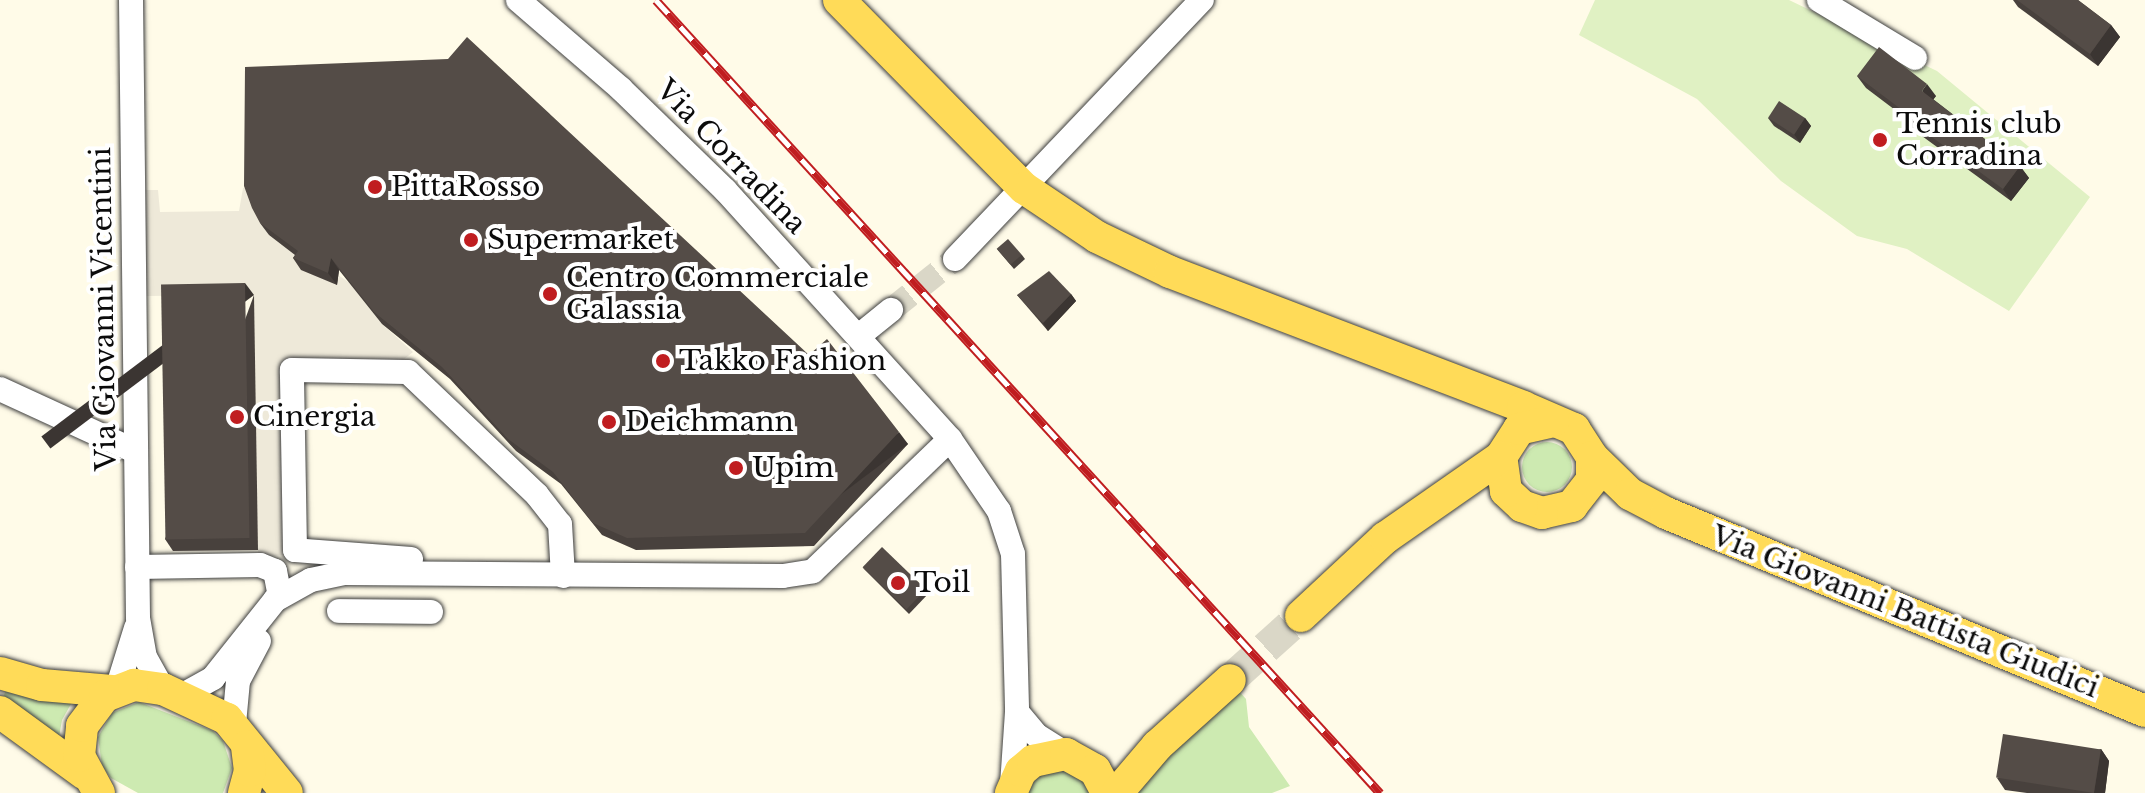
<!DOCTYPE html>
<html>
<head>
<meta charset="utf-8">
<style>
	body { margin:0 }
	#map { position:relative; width:2145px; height:793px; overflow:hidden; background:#fffbe8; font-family:"Libre Baskerville",serif }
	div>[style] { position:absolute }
	.green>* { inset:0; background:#cdeab1 }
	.round { border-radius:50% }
	.pitch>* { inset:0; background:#e0f1c3 }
	.plaza>* { inset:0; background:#eee9d9 }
	.minor-tunnel>* { height:24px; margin-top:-12px; transform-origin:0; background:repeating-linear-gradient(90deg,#dad7c7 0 24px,transparent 0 36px) }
	.major-tunnel>* { height:32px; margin-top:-16px; transform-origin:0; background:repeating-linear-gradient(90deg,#dad7c7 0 32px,transparent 0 48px) }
	.roads { filter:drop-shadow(0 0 2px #3e3e3e) drop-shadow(0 0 2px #3e3e3e) }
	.minor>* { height:24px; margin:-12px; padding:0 12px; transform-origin:12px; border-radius:12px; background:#fff }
	.major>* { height:32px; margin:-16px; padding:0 16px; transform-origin:16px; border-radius:16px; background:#ffdb58 }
	.rail>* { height:9px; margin-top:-4.5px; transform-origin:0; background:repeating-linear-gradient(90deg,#fff 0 18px,#c01d20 0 36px); box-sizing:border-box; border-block:2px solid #c01d20 }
	.wall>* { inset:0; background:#48413d }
	.shaded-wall>* { inset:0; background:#3b3532; transform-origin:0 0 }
	.building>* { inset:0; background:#544c47; transform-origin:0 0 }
	.dots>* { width:22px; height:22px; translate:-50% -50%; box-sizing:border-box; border:4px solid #fff; border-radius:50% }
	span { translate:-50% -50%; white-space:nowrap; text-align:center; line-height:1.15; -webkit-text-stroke:8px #fff; paint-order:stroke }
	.poi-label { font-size:28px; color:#0b0b0b }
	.left { translate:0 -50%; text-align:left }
	.street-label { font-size:28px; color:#0b0b0b }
</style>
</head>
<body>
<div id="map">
	<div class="green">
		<div class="round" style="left:1522px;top:442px;width:50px;height:50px"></div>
		<div style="clip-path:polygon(8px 684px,76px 695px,62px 720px,58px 743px,1px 703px)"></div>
		<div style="clip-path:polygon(1239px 691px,1246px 699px,1249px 727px,1290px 786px,1272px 793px,1127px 793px)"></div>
		<div style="clip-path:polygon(139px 702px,213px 731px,223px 741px,232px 768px,223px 793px,138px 793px,111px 778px,102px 766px,98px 737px,112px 713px)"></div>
		<div style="clip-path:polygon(1046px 768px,1076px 771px,1093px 793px,1024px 793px)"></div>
	</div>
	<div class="pitch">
		<div style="clip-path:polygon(1595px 0,1789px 0,1937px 71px,2090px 197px,2009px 311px,1907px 249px,1857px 236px,1781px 181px,1697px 99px,1579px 35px)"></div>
	</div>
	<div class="plaza">
		<div style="clip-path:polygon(243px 188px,253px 188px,269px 235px,337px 284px,338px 275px,353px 285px,382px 324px,413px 352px,403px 360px,282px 364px,285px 555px,258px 557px,254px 295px,145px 296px,143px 190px,158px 190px,160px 212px,239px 211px)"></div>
	</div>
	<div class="minor-tunnel">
		<div style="left:891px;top:310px;width:82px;rotate:-38.6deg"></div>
	</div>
	<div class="major-tunnel">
		<div style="left:1230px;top:680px;width:96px;rotate:-42deg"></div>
	</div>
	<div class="roads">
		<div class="minor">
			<div style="left:131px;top:0;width:618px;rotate:89.35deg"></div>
			<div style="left:138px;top:618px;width:40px;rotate:80deg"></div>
			<div style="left:145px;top:657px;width:37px;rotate:61deg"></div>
			<div style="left:518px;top:0;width:136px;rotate:40.8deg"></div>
			<div style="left:621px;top:89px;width:145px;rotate:44.2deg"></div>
			<div style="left:725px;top:190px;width:336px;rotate:47.9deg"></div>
			<div style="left:950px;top:439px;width:87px;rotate:55.8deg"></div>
			<div style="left:999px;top:511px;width:45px;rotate:72deg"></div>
			<div style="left:1013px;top:554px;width:158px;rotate:88.5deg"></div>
			<div style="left:1017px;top:712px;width:74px;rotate:93.9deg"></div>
			<div style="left:1819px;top:0;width:112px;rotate:31.1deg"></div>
			<div style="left:955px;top:259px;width:358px;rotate:-46.4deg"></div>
			<div style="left:860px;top:335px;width:40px;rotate:-39deg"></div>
			<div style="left:0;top:389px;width:149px;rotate:24.7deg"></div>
			<div style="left:411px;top:559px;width:116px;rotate:-175.6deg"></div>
			<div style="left:295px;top:550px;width:180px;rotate:-91deg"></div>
			<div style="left:292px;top:370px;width:116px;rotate:1deg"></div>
			<div style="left:408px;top:372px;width:178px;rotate:43.6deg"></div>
			<div style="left:537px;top:495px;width:37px;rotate:52deg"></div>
			<div style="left:560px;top:524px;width:52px;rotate:86.7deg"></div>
			<div style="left:137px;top:567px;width:123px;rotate:-0.9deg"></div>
			<div style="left:260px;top:565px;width:16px;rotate:22deg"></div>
			<div style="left:275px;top:571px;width:26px;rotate:79deg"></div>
			<div style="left:339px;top:611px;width:92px;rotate:0.6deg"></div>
			<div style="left:117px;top:689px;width:64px;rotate:-72.7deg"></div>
			<div style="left:181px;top:696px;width:37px;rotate:-29deg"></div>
			<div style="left:213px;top:678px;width:100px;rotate:-51.5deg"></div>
			<div style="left:275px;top:600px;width:41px;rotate:-29.1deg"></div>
			<div style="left:311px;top:580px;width:34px;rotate:-12deg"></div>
			<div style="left:344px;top:573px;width:439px;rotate:0.4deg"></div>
			<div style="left:783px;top:576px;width:30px;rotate:-9deg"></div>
			<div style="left:813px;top:571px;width:190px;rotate:-43.9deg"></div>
			<div style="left:1017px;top:712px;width:30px;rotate:50deg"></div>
			<div style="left:1036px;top:735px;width:36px;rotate:32deg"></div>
			<div style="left:234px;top:724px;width:43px;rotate:-84.7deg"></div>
			<div style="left:238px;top:681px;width:45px;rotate:-62.3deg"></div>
		</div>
		<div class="major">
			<div style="left:839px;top:0;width:264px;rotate:45.5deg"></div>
			<div style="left:1024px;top:188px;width:88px;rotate:33.9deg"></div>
			<div style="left:1097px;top:237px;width:81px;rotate:25.6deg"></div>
			<div style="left:1170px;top:272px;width:378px;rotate:20.9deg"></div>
			<div style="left:1523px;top:407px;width:56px;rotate:23.3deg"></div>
			<div style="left:1574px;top:429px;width:33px;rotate:57deg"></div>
			<div style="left:1592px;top:457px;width:23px;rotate:90deg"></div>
			<div style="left:1592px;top:480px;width:33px;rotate:128deg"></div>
			<div style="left:1572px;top:506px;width:31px;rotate:167deg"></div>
			<div style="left:1542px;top:513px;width:21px;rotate:-161deg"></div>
			<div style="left:1522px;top:506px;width:22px;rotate:-137deg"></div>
			<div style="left:1506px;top:491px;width:34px;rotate:-98deg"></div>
			<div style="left:1501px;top:457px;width:33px;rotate:-57deg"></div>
			<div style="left:1519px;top:429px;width:35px;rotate:-13deg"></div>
			<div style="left:1592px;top:457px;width:53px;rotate:44.2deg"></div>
			<div style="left:1630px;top:494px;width:41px;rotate:27.8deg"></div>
			<div style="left:1666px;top:513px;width:518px;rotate:22.46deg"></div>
			<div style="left:1301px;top:616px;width:115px;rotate:-42.9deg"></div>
			<div style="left:1385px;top:538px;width:141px;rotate:-34.9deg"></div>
			<div style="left:0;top:673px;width:44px;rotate:15.9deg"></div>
			<div style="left:42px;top:685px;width:70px;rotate:4.9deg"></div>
			<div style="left:0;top:712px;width:105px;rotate:36.1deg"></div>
			<div style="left:99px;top:793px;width:42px;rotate:-118.4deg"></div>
			<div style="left:79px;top:756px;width:30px;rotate:-84deg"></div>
			<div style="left:82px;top:726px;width:38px;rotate:-53deg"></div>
			<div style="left:105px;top:696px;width:31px;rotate:-21deg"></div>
			<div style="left:134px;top:685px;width:29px;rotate:8deg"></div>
			<div style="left:163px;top:689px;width:71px;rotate:25.1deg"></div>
			<div style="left:227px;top:719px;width:95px;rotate:51deg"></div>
			<div style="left:244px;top:793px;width:23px;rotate:-75deg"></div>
			<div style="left:250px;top:771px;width:25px;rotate:-97deg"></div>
			<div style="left:1011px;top:793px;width:24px;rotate:-66deg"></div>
			<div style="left:1021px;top:771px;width:16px;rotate:-40deg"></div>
			<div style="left:1033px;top:761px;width:34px;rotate:-12deg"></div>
			<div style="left:1066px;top:754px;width:33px;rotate:29deg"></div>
			<div style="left:1095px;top:770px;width:26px;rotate:62deg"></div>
			<div style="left:1117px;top:793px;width:62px;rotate:-49.6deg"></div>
			<div style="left:1157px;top:746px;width:98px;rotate:-42.1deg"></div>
		</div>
	</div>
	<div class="rail">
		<div style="left:656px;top:0;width:1074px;rotate:47.6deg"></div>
	</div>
	<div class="wall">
		<div style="clip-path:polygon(2013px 0,2078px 0,2111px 25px,2120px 37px,2098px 66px,2018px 7px)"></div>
		<div style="clip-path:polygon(1857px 76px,1936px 96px,1933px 99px,2020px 166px,2029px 178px,2011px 201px,1911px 128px,1903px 116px,1866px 88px)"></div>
		<div style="clip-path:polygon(1768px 118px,1805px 118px,1811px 126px,1800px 143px,1774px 126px)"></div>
		<div style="clip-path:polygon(260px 223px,809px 355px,908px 444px,814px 546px,636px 550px,602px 535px,561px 484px,516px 451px,450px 379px,382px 324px,339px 270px,337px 285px,301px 270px,293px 258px,295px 255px,269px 235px)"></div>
		<div style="clip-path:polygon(997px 249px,1022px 255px,1025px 259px,1014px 269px)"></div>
		<div style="clip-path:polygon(1071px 294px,1076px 301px,1048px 331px,1017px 295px)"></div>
		<div style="clip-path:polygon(254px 295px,258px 550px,173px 551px,165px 539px)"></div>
		<div style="clip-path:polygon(863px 568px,926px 589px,929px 593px,909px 614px)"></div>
		<div style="clip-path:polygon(2101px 749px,2109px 761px,2105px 793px,2027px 793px,2005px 790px,1997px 778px)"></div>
	</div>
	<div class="shaded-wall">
		<div style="clip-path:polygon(2111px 25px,2120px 37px,2098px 66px,2090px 54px)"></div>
		<div style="clip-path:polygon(1927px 84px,1936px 96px,1931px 103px,1922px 91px)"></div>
		<div style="clip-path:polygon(1805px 118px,1811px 126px,1800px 143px,1794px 134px)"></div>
		<div style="clip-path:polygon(2020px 166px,2029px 178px,2011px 201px,2003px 189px)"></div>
		<div style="clip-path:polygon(331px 258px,339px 270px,337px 285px,328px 273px)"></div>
		<div style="left:245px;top:283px;width:15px;height:255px;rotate:53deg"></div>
		<div style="clip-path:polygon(1071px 294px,1076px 301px,1048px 331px,1043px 323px)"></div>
		<div style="left:899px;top:432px;width:15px;height:138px;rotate:53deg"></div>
		<div style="clip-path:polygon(2101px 749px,2109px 761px,2105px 793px,2094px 793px)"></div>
	</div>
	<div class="building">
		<div style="clip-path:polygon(2017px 0,2078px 0,2111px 25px,2090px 54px)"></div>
		<div style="clip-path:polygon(467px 37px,809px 355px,827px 339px,899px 432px,805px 533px,627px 538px,593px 523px,553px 472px,508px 439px,442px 367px,374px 312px,331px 258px,328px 273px,293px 258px,298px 251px,260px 223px,252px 208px,244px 186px,245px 67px,448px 59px)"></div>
		<div style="clip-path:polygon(1879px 47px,1927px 84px,1922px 91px,2020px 166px,2003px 189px,1903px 116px,1906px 113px,1857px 76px)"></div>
		<div style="left:1779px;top:101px;width:31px;height:20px;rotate:33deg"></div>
		<div style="left:1008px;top:239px;width:21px;height:15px;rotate:49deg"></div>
		<div style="clip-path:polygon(1049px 271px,1071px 294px,1043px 323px,1017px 295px)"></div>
		<div style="left:245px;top:283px;width:255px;height:84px;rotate:89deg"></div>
		<div style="left:882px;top:547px;width:61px;height:28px;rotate:44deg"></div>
		<div style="left:2003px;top:734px;width:99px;height:44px;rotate:9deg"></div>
	</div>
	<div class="dots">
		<div style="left:1880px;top:140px;background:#c01d20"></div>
		<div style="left:375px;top:187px;background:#c01d20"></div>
		<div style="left:471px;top:240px;background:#c01d20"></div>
		<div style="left:550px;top:294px;background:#c01d20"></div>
		<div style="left:663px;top:361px;background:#c01d20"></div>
		<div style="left:237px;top:417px;background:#c01d20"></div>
		<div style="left:609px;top:422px;background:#c01d20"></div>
		<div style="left:736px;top:468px;background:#c01d20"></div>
		<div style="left:898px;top:583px;background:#c01d20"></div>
	</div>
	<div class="poi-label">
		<span class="left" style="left:1896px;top:140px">Tennis club<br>Corradina</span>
		<span class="left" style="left:391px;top:187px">PittaRosso</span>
		<span class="left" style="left:487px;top:240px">Supermarket</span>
		<span class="left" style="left:566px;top:294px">Centro Commerciale<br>Galassia</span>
		<span class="left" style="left:679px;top:361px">Takko Fashion</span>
		<span class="left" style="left:253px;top:417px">Cinergia</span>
		<span class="left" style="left:625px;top:422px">Deichmann</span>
		<span class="left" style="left:752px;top:468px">Upim</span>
		<span class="left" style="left:914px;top:583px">Toil</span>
	</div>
	<div class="street-label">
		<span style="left:731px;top:157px;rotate:46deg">Via Corradina</span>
		<span style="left:104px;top:309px;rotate:-91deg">Via Giovanni Vicentini</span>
		<span style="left:1905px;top:612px;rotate:22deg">Via Giovanni Battista Giudici</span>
	</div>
</div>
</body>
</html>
